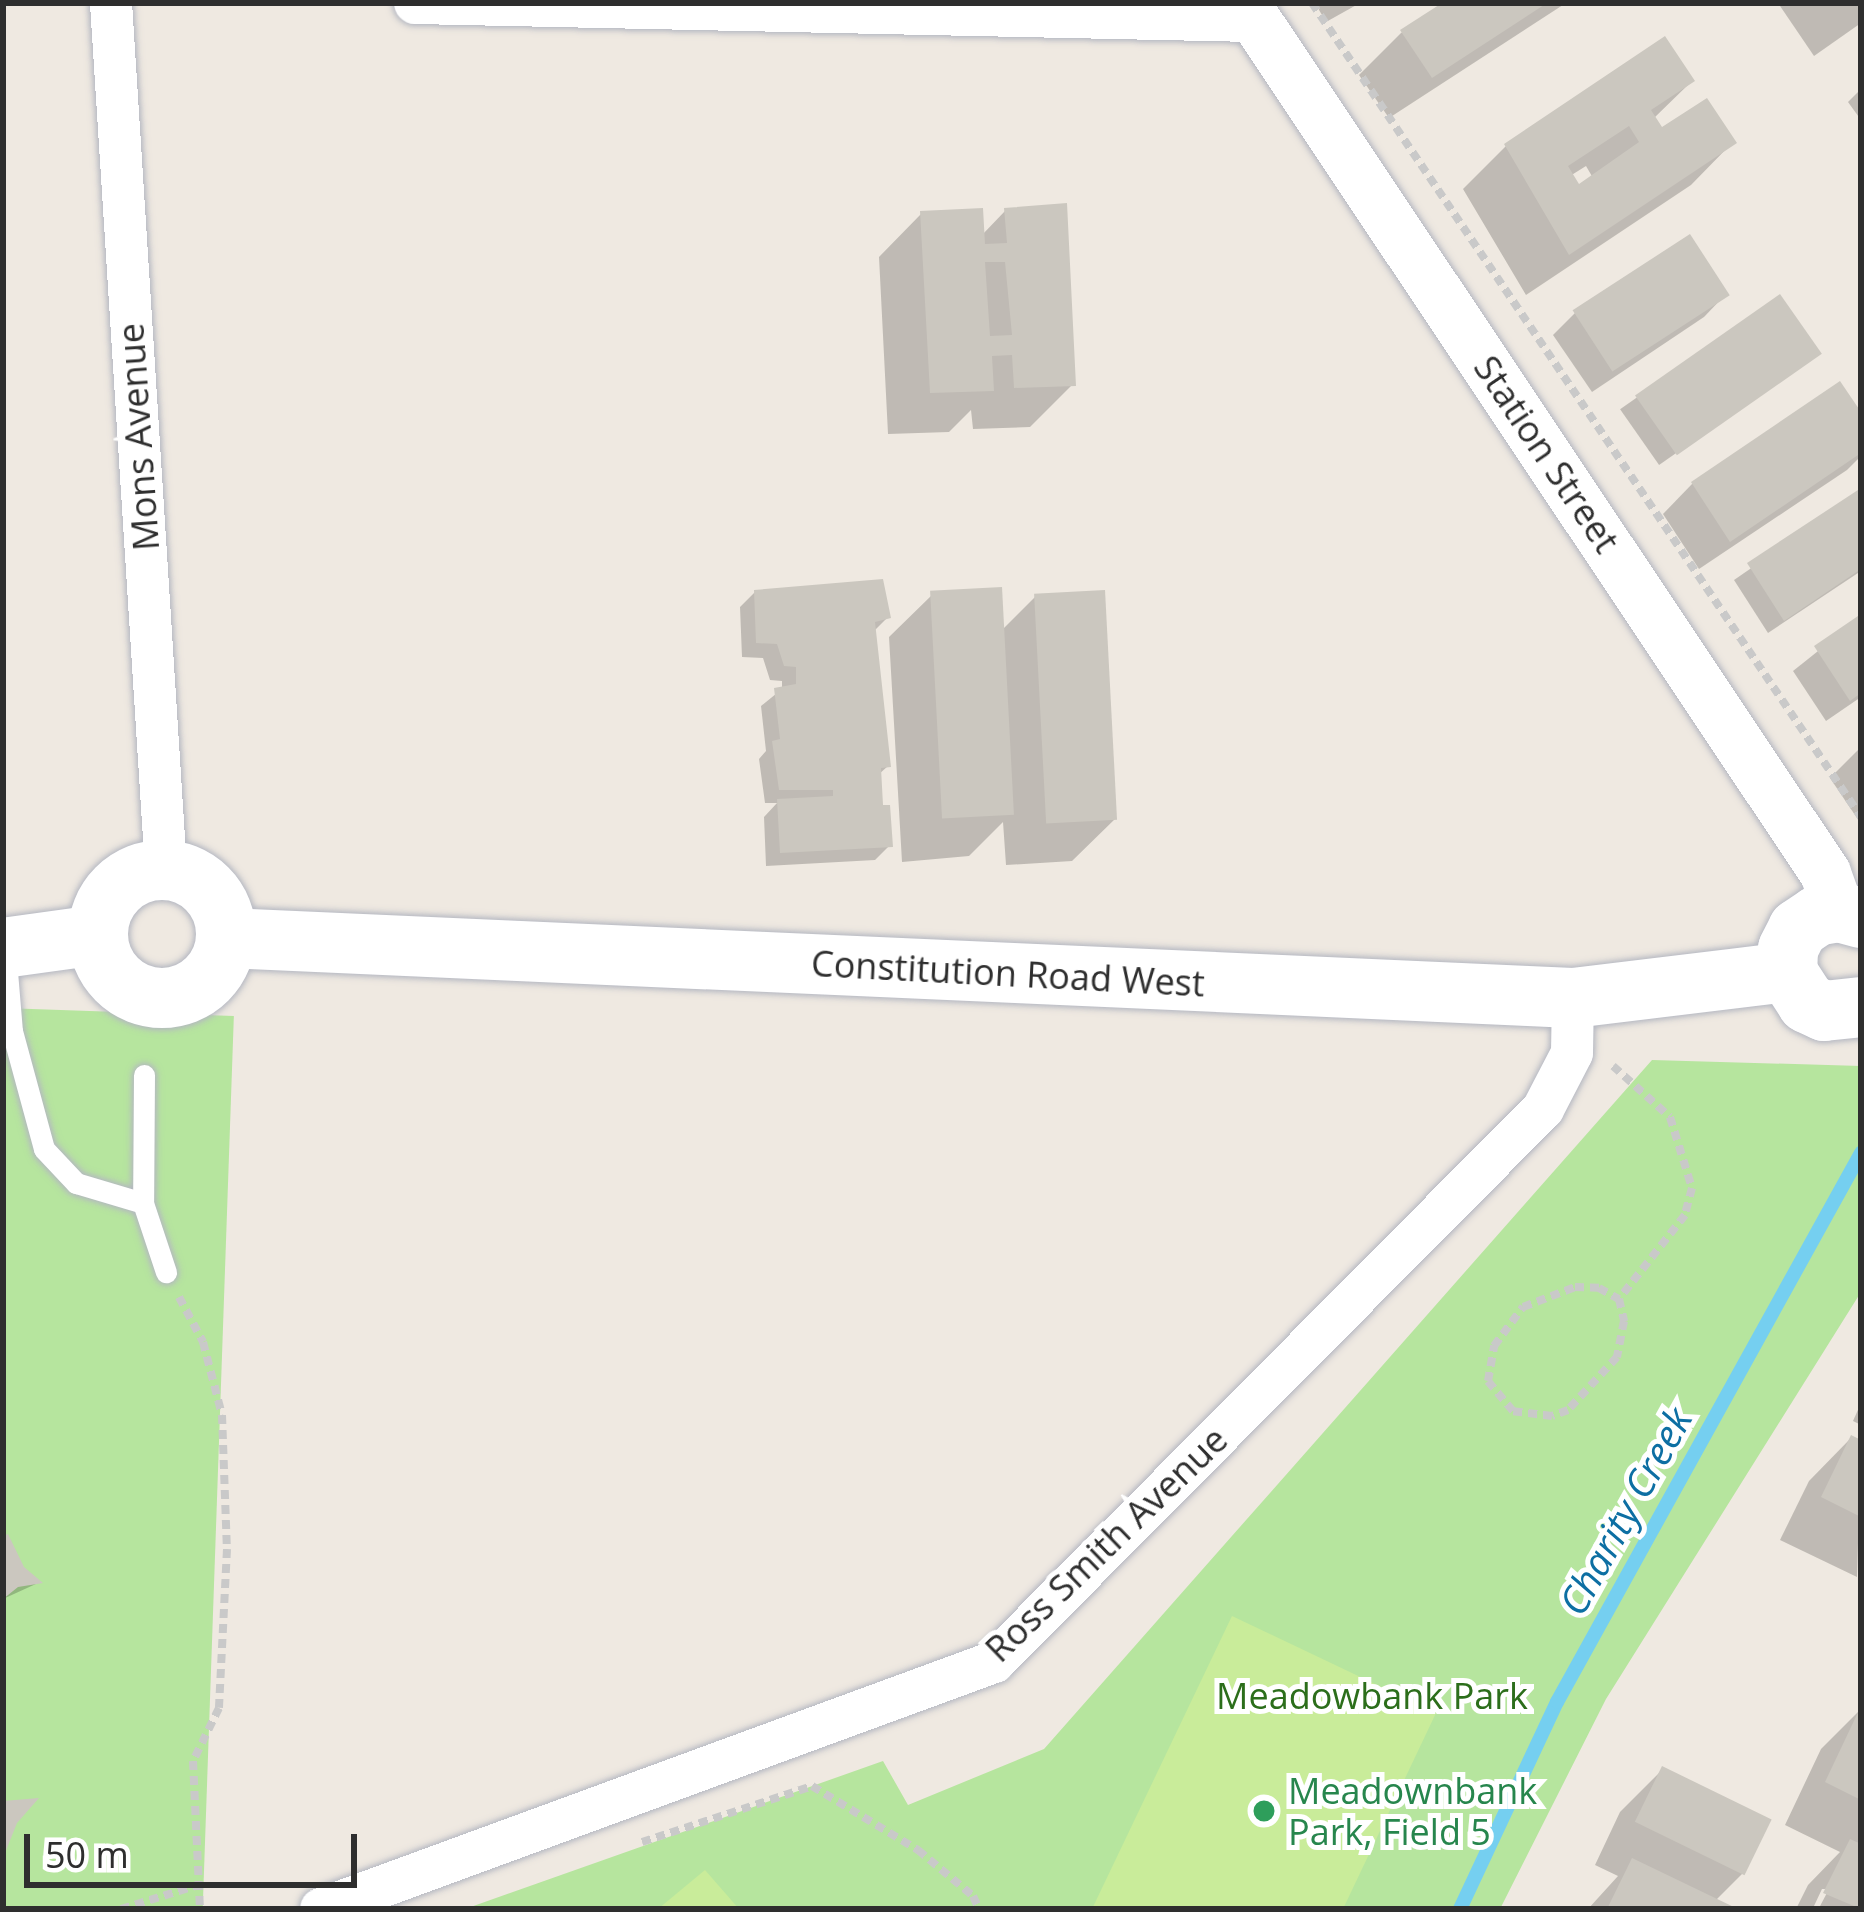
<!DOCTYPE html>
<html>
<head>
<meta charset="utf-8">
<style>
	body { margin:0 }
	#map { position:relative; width:1864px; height:1912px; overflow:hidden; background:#efe9e1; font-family:"Open Sans",sans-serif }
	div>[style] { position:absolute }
	.green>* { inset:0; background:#b6e59e; transform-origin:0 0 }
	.pitch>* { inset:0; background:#c9ec9a }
	.shadow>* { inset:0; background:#0003; transform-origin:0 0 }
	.stream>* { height:14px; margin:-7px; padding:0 7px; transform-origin:7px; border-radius:7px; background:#75cff0 }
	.building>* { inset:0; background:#cbc7bf; transform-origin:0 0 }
	.path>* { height:8px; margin-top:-4px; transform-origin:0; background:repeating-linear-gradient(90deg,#c9c9c9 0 9px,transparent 0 15px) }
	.roads { filter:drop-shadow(0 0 3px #b4b7c1) drop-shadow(0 0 3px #b4b7c1) }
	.service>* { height:21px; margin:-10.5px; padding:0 10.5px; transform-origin:10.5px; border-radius:10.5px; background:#fff }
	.minor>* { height:42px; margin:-21px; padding:0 21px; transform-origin:21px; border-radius:21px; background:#fff }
	.tertiary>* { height:51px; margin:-25.5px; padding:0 25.5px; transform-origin:25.5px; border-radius:25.5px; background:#fff }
	.secondary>* { height:60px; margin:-30px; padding:0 30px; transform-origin:30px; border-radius:30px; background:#fff }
	.secondary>.ring { margin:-30px; padding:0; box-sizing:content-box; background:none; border:60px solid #fff; border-radius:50% }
	.dots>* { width:33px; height:33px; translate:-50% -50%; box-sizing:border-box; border:6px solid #fff; border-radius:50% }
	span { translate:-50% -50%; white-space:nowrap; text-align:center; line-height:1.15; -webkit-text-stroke:10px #fff; paint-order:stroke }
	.street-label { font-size:36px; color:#2e2e2e }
	.park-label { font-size:36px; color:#2c6e1b }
	.leisure-label { font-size:36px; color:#27864d }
	.left { translate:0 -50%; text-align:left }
	.water-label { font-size:39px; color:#0d6fa3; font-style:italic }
	.frame { position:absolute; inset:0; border:6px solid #2e2e2e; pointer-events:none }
	.scale { position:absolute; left:24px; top:1834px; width:333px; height:54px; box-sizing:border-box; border:6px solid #2e2e2e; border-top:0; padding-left:15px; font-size:36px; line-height:42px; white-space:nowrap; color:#2e2e2e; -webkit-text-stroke:9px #fff; paint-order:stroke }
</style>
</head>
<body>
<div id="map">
	<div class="green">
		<div style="left:3px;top:1008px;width:231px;height:901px;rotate:2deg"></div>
		<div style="clip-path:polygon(1652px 1060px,1861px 1066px,1861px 1292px,1606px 1699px,1500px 1909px,465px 1909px,883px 1761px,908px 1805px,1044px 1749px)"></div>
	</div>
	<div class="pitch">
		<div style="clip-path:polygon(1232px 1616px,1436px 1713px,1343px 1909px,1092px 1909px)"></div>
		<div style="clip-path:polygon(705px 1870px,739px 1909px,658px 1909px)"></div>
	</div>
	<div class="shadow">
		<div style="clip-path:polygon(1315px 3px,1360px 3px,1326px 22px)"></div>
		<div style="clip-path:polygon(1447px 3px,1566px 3px,1389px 118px,1359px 75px,1401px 33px)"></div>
		<div style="clip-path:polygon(1778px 3px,1861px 3px,1861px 23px,1814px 56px)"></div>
		<div style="clip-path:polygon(evenodd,1692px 81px,1653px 119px,1661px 131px,1733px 142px,1691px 185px,1526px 295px,1463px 189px,1506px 146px,1692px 81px,1586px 166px,1593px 178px,1578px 188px,1570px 176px,1586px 166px)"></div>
		<div style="clip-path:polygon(1861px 89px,1861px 120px,1848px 102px)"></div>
		<div style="clip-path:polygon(1005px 211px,1073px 384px,1030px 427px,973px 429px,971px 410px,949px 432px,888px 434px,879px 257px,921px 214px,982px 235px)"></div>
		<div style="clip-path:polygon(1726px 294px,1704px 317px,1592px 392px,1553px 335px,1575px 313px)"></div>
		<div style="left:1779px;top:298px;width:68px;height:194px;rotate:55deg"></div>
		<div style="clip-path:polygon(1861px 417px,1861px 456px,1847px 470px,1699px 569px,1663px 514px,1692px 484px)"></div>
		<div style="clip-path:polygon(1861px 492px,1861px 571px,1768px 633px,1734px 580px)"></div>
		<div style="clip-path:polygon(755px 592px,888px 617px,873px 632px,888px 766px,878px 775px,881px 809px,890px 845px,875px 860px,766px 866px,764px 817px,777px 803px,765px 803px,759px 759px,766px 751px,761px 706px,782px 689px,782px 681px,770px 680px,763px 658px,742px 657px,740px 607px)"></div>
		<div style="clip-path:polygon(932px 595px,1002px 630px,1035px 597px,1115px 819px,1072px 861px,1006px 865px,1003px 822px,969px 856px,902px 862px,889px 637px)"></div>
		<div style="clip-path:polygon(1857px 620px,1861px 697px,1826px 721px,1793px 671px)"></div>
		<div style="clip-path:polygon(1861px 747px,1861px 824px,1830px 778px)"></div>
		<div style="clip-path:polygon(1861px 1403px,1861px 1425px,1853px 1421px)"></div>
		<div style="clip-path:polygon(1851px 1438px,1861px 1443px,1857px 1577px,1780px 1540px,1809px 1481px)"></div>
		<div style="clip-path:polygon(3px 1538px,21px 1569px,38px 1583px,3px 1599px)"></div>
		<div style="clip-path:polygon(evenodd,1861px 1709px,1861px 1909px,1796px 1909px,1808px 1885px,1840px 1852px,1785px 1825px,1821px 1749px,1861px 1709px,1822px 1889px,1829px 1889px,1819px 1908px,1814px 1906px,1822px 1889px)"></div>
		<div style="clip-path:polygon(1663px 1769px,1744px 1872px,1715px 1901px,1731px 1909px,1588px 1909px,1618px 1876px,1595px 1865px,1620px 1812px)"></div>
	</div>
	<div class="stream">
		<div style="left:1460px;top:1909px;width:229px;rotate:-64.9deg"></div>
		<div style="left:1557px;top:1702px;width:628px;rotate:-61.03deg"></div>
	</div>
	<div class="building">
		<div style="clip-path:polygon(1442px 3px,1547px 3px,1432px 78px,1400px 30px)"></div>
		<div style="clip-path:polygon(evenodd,1665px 36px,1695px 81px,1651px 110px,1662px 127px,1707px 98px,1737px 143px,1569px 255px,1504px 144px,1665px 36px,1629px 126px,1639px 142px,1579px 184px,1568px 166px,1629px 126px)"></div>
		<div style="clip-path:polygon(evenodd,1067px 203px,1076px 386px,1014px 388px,1012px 355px,992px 356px,994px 391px,930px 393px,920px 211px,983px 208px,985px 244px,1007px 243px,1004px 208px,1067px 203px,985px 262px,1005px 262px,1012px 335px,990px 336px,985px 262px)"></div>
		<div style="left:1690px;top:234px;width:73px;height:140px;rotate:57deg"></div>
		<div style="left:1780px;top:294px;width:73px;height:177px;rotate:55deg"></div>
		<div style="clip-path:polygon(1840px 381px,1861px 412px,1861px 453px,1730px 542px,1691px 482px)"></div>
		<div style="clip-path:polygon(1861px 488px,1861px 569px,1784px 621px,1747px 563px)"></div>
		<div style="clip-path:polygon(883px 579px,891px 618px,875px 622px,891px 767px,881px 768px,883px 805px,890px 805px,893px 847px,780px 853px,777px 799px,833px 796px,833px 790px,779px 790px,772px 741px,780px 739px,774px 688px,796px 684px,796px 667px,784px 666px,777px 644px,756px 643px,754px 590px)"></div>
		<div style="left:1002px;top:587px;width:228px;height:72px;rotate:87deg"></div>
		<div style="left:1105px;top:590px;width:230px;height:71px;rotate:87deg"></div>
		<div style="clip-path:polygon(1858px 616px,1861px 693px,1850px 701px,1814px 646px)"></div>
		<div style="clip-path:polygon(1851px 1435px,1861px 1440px,1861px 1517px,1821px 1497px)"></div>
		<div style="clip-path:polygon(8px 1534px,24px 1567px,43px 1583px,18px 1587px,3px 1599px,3px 1536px)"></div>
		<div style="clip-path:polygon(1861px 1706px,1861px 1800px,1825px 1782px)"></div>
		<div style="left:1662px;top:1766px;width:122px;height:62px;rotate:26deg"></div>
		<div style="clip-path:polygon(39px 1798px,17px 1823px,3px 1858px,3px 1801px)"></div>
		<div style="clip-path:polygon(1850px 1839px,1861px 1844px,1861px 1909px,1823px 1893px)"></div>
		<div style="clip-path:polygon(1632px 1858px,1738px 1909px,1607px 1909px)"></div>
	</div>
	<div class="path">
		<div style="left:1312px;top:3px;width:982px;rotate:56deg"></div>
		<div style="left:1613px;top:1066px;width:76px;rotate:41.8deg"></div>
		<div style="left:1670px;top:1117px;width:74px;rotate:72.8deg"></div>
		<div style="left:1692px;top:1188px;width:28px;rotate:105deg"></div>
		<div style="left:1685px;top:1215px;width:107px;rotate:128.2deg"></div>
		<div style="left:1575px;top:1287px;width:24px;rotate:2deg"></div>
		<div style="left:1599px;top:1288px;width:23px;rotate:29deg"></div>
		<div style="left:1619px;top:1299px;width:23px;rotate:77deg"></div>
		<div style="left:1624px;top:1321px;width:37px;rotate:101deg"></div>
		<div style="left:1617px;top:1357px;width:72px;rotate:132.8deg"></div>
		<div style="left:1568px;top:1410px;width:17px;rotate:159deg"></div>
		<div style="left:1552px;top:1416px;width:39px;rotate:-173deg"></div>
		<div style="left:1513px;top:1411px;width:39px;rotate:-130deg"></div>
		<div style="left:1488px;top:1381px;width:36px;rotate:-80deg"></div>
		<div style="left:1494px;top:1346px;width:49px;rotate:-53.4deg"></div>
		<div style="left:1523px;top:1307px;width:56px;rotate:-21deg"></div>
		<div style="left:179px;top:1297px;width:51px;rotate:61.9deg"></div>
		<div style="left:203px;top:1342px;width:75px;rotate:75.4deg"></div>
		<div style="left:222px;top:1415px;width:134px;rotate:87.9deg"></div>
		<div style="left:227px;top:1549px;width:159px;rotate:92.9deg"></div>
		<div style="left:219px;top:1708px;width:59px;rotate:116.1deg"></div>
		<div style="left:193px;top:1761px;width:148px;rotate:87.3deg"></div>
		<div style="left:642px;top:1842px;width:179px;rotate:-18.2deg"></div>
		<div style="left:812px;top:1786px;width:124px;rotate:31.1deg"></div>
		<div style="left:918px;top:1850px;width:72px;rotate:39.9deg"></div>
		<div style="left:973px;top:1896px;width:14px;rotate:65deg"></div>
		<div style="left:121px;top:1909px;width:81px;rotate:-17.3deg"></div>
	</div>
	<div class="roads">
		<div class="service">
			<div style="left:5px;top:948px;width:83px;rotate:85.2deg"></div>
			<div style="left:12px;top:1031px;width:122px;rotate:74.8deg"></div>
			<div style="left:44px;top:1149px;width:47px;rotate:46.7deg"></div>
			<div style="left:76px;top:1183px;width:70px;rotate:16.6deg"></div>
			<div style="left:144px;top:1075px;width:128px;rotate:90.4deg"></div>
			<div style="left:143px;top:1203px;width:73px;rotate:71.6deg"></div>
		</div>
		<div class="minor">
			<div style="left:111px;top:3px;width:869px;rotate:86.37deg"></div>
			<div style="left:415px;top:3px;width:841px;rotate:1.23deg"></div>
			<div style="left:321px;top:1909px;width:717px;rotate:-20.15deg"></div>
			<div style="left:994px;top:1662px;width:779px;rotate:-45.21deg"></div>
			<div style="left:1543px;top:1109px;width:63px;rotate:-62.6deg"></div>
			<div style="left:1572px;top:1053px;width:55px;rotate:-89deg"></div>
		</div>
		<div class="tertiary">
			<div style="left:1244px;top:3px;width:1046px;rotate:56.26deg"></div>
			<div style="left:1825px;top:873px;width:41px;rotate:70.3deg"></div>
		</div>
		<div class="secondary">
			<div class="ring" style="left:98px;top:870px;width:68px;height:68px"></div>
			<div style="left:1861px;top:918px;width:23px;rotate:-165deg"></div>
			<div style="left:1839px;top:912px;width:22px;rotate:170deg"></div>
			<div style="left:1817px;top:916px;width:23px;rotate:146deg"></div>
			<div style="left:1798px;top:929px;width:22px;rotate:117deg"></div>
			<div style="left:1788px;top:949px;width:23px;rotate:92deg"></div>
			<div style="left:1787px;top:972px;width:37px;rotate:57deg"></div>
			<div style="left:1807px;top:1003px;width:19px;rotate:25deg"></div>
			<div style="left:1824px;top:1011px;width:37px;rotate:-6deg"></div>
			<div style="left:227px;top:938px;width:1347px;rotate:2.55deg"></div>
			<div style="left:1573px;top:998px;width:216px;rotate:-6.9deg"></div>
			<div style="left:3px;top:948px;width:95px;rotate:-7.9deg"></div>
		</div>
	</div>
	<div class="dots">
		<div style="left:1264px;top:1811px;background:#2e9e5b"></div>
	</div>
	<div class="street-label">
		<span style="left:138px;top:437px;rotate:-94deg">Mons Avenue</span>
		<span style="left:1547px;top:454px;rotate:56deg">Station Street</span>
		<span style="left:1008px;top:973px;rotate:3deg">Constitution Road West</span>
		<span style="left:1106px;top:1544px;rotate:-44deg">Ross Smith Avenue</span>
	</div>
	<div class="park-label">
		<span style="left:1372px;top:1696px">Meadowbank Park</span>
	</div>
	<div class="leisure-label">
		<span class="left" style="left:1288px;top:1811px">Meadownbank<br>Park, Field 5</span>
	</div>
	<div class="water-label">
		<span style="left:1625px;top:1511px;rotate:-61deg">Charity Creek</span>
	</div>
	<div class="frame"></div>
	<div class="scale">50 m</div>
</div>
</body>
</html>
